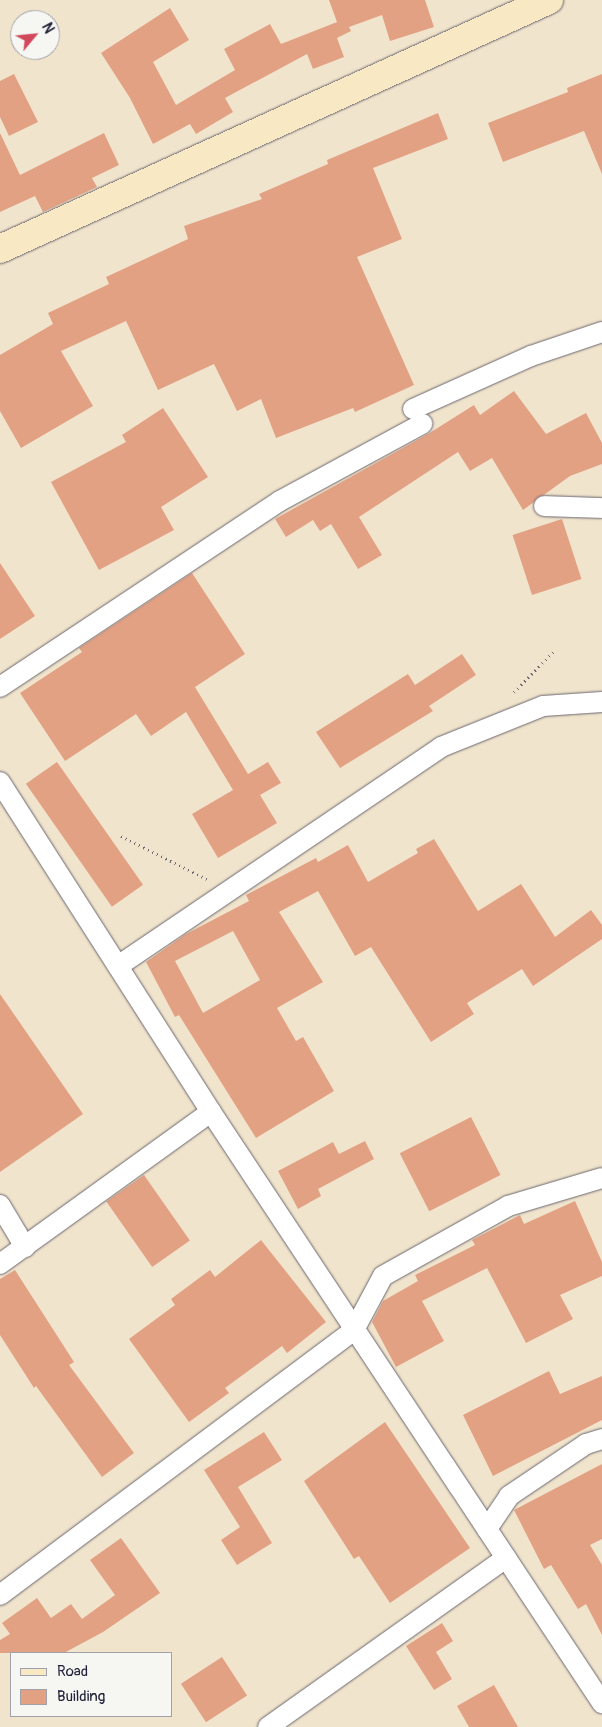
<!DOCTYPE html>
<html>
<head>
<meta charset="utf-8">
<style>
	body { margin:0 }
	#map { position:relative; width:602px; height:1727px; overflow:hidden; background:#f1e4cd; font-family:Pangolin,sans-serif }
	div>[style] { position:absolute }
	.building>* { inset:0; background:#e3a184; transform-origin:0 0 }
	.path>* { height:3px; margin-top:-1.5px; transform-origin:0; background:repeating-linear-gradient(90deg,#6a666e 0 1px,transparent 0 5px) }
	.roads { filter:drop-shadow(0 0 1px #6a666e) drop-shadow(0 0 1px #6a666e) }
	.street>* { height:20px; margin:-10px; padding:0 10px; transform-origin:10px; border-radius:10px; background:#fff }
	.secondary>* { height:28px; margin:-14px; padding:0 14px; transform-origin:14px; border-radius:14px; background:#f8e8c3 }
	span { translate:-50% -50%; white-space:nowrap; text-align:center; line-height:1.15; -webkit-text-stroke:4.5px #f6f6f2; paint-order:stroke }
	.legend { position:absolute; left:10px; top:1652px; width:162px; height:65px; box-sizing:border-box; background:#f6f6f2; border:1px solid #a1a1a9; margin:0; padding:6px 9px; list-style:none; font-size:15px; color:#22223b }
	.legend li { display:flex; align-items:center; gap:10px; height:25px }
	.legend b { width:25px; border:1px solid #a1a1a9 }
	.north { position:absolute; left:10px; top:10px; width:50px; height:50px; box-sizing:border-box; background:#f6f6f2; border:1px solid #a1a1a9; border-radius:50%; rotate:62deg; font-size:14px; font-weight:700; line-height:20px; text-align:center; color:#22223b }
	.north::after { content:''; display:block; margin:auto; width:18px; height:22px; background:#d1495b; clip-path:polygon(50% 0,100% 100%,50% 72%,0 100%) }
</style>
</head>
<body>
<div id="map">
	<div class="building">
		<div style="clip-path:polygon(329px 0,425px 0,434px 27px,390px 41px,382px 15px,349px 27px,351px 31px,337px 38px,344px 57px,313px 69px,307px 54px,225px 98px,233px 112px,196px 134px,190px 124px,153px 144px,130px 98px,101px 53px,170px 8px,189px 40px,153px 62px,176px 105px,235px 70px,224px 49px,270px 24px,281px 44px,337px 22px)"></div>
		<div style="clip-path:polygon(14px 74px,38px 122px,9px 136px,0 117px,0 81px)"></div>
		<div style="clip-path:polygon(602px 74px,602px 174px,584px 131px,503px 162px,488px 123px,568px 92px,567px 88px)"></div>
		<div style="clip-path:polygon(438px 113px,448px 139px,373px 168px,402px 239px,357px 257px,414px 385px,355px 412px,353px 408px,276px 438px,261px 399px,237px 411px,214px 364px,158px 390px,126px 321px,61px 351px,93px 406px,21px 448px,0 411px,0 355px,53px 324px,48px 313px,109px 284px,106px 277px,188px 239px,184px 226px,262px 199px,259px 194px,328px 164px,327px 160px)"></div>
		<div style="clip-path:polygon(0 133px,20px 175px,104px 133px,119px 165px,92px 178px,97px 187px,43px 212px,35px 196px,0 212px)"></div>
		<div style="clip-path:polygon(514px 391px,546px 434px,586px 413px,602px 443px,602px 464px,570px 476px,523px 510px,492px 458px,470px 471px,458px 452px,359px 517px,382px 555px,358px 569px,331px 524px,320px 531px,313px 520px,286px 537px,275px 519px,428px 434px,474px 405px,480px 415px)"></div>
		<div style="clip-path:polygon(163px 408px,208px 477px,161px 507px,174px 530px,99px 570px,51px 482px,126px 442px,122px 435px)"></div>
		<div style="left:562px;top:519px;width:63px;height:52px;rotate:72deg"></div>
		<div style="clip-path:polygon(0 563px,35px 616px,0 639px)"></div>
		<div style="clip-path:polygon(192px 573px,245px 654px,195px 687px,248px 774px,268px 762px,281px 783px,260px 795px,277px 823px,218px 858px,192px 814px,233px 790px,186px 712px,151px 736px,136px 714px,65px 761px,20px 693px,82px 652px,79px 648px)"></div>
		<div style="clip-path:polygon(462px 654px,476px 675px,429px 706px,433px 711px,340px 768px,316px 732px,408px 674px,415px 685px)"></div>
		<div style="left:57px;top:762px;width:150px;height:38px;rotate:55deg"></div>
		<div style="clip-path:polygon(evenodd,434px 839px,478px 911px,521px 884px,555px 937px,591px 910px,602px 925px,602px 939px,533px 986px,522px 969px,467px 1003px,474px 1014px,431px 1042px,371px 947px,355px 956px,318px 891px,279px 912px,323px 982px,277px 1008px,296px 1041px,303px 1037px,334px 1091px,256px 1138px,179px 1015px,175px 1017px,146px 962px,186px 934px,249px 901px,246px 895px,316px 858px,318px 862px,348px 845px,368px 882px,418px 853px,416px 849px,434px 839px,233px 931px,260px 980px,203px 1013px,175px 961px,233px 931px)"></div>
		<div style="clip-path:polygon(0 994px,83px 1114px,0 1172px)"></div>
		<div style="left:471px;top:1117px;width:65px;height:80px;rotate:63deg"></div>
		<div style="clip-path:polygon(365px 1141px,374px 1159px,318px 1189px,321px 1196px,298px 1209px,278px 1171px,333px 1142px,339px 1154px)"></div>
		<div style="left:144px;top:1175px;width:80px;height:46px;rotate:55deg"></div>
		<div style="clip-path:polygon(575px 1201px,602px 1262px,602px 1276px,560px 1295px,573px 1319px,526px 1343px,487px 1268px,422px 1301px,444px 1341px,396px 1367px,372px 1322px,383px 1301px,418px 1281px,415px 1275px,475px 1245px,472px 1240px,520px 1215px,524px 1224px)"></div>
		<div style="clip-path:polygon(261px 1240px,326px 1322px,287px 1353px,282px 1346px,225px 1388px,229px 1393px,189px 1422px,129px 1339px,175px 1305px,171px 1299px,210px 1270px,215px 1277px)"></div>
		<div style="clip-path:polygon(15px 1270px,74px 1362px,69px 1365px,134px 1453px,102px 1477px,36px 1386px,34px 1388px,0 1335px,0 1279px)"></div>
		<div style="clip-path:polygon(549px 1371px,560px 1394px,602px 1376px,602px 1420px,493px 1476px,463px 1415px)"></div>
		<div style="clip-path:polygon(385px 1422px,470px 1548px,390px 1603px,359px 1556px,354px 1559px,304px 1481px)"></div>
		<div style="clip-path:polygon(264px 1432px,282px 1460px,238px 1487px,272px 1543px,237px 1565px,221px 1540px,240px 1527px,204px 1470px)"></div>
		<div style="clip-path:polygon(602px 1464px,602px 1539px,590px 1545px,602px 1565px,602px 1635px,586px 1604px,578px 1609px,551px 1565px,544px 1569px,514px 1510px)"></div>
		<div style="clip-path:polygon(121px 1538px,160px 1593px,103px 1632px,64px 1653px,0 1653px,0 1640px,10px 1634px,2px 1623px,37px 1598px,51px 1618px,71px 1604px,82px 1619px,115px 1595px,90px 1560px)"></div>
		<div style="clip-path:polygon(442px 1623px,453px 1641px,436px 1652px,452px 1679px,434px 1690px,406px 1646px)"></div>
		<div style="left:222px;top:1657px;width:46px;height:49px;rotate:57deg"></div>
		<div style="clip-path:polygon(494px 1685px,518px 1727px,469px 1727px,457px 1706px)"></div>
	</div>
	<div class="path">
		<div style="left:514px;top:692px;width:59px;rotate:-45.7deg"></div>
		<div style="left:121px;top:836px;width:96px;rotate:26.6deg"></div>
	</div>
	<div class="roads">
		<div class="street">
			<div style="left:413px;top:409px;width:129px;rotate:-24.2deg"></div>
			<div style="left:531px;top:356px;width:75px;rotate:-18.7deg"></div>
			<div style="left:544px;top:506px;width:58px;rotate:2deg"></div>
			<div style="left:0;top:687px;width:336px;rotate:-33.6deg"></div>
			<div style="left:280px;top:501px;width:162px;rotate:-28.5deg"></div>
			<div style="left:0;top:782px;width:392px;rotate:57.4deg"></div>
			<div style="left:211px;top:1112px;width:709px;rotate:56.51deg"></div>
			<div style="left:118px;top:966px;width:390px;rotate:-34.1deg"></div>
			<div style="left:441px;top:747px;width:110px;rotate:-21.9deg"></div>
			<div style="left:543px;top:706px;width:59px;rotate:-3.9deg"></div>
			<div style="left:0;top:1205px;width:49px;rotate:59.2deg"></div>
			<div style="left:0;top:1264px;width:260px;rotate:-35.8deg"></div>
			<div style="left:487px;top:1529px;width:40px;rotate:-56deg"></div>
			<div style="left:509px;top:1496px;width:93px;rotate:-34deg"></div>
			<div style="left:586px;top:1444px;width:17px;rotate:-17deg"></div>
			<div style="left:0;top:1595px;width:442px;rotate:-36.8deg"></div>
			<div style="left:354px;top:1330px;width:61px;rotate:-61.8deg"></div>
			<div style="left:383px;top:1276px;width:143px;rotate:-29.2deg"></div>
			<div style="left:508px;top:1206px;width:98px;rotate:-16.6deg"></div>
			<div style="left:268px;top:1727px;width:292px;rotate:-35.4deg"></div>
		</div>
		<div class="secondary">
			<div style="left:0;top:249px;width:603px;rotate:-24.4deg"></div>
		</div>
	</div>
	<ul class="legend">
	<li><b style="height:6px;background:#f8e8c3"></b>Road</li>
	<li><b style="height:14px;background:#e3a184"></b>Building</li>
	</ul>
	<div class="north">N</div>
</div>
</body>
</html>
